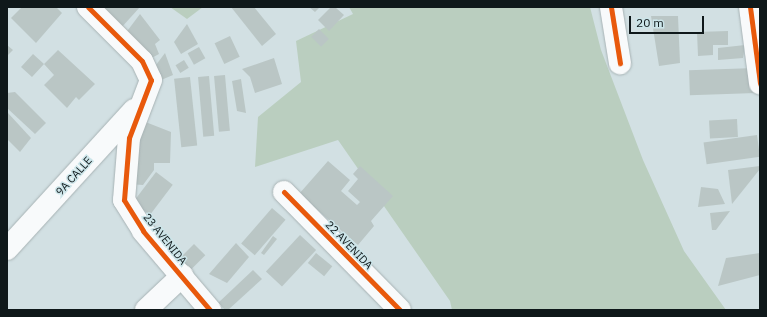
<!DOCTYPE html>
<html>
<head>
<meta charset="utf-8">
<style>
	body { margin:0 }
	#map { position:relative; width:767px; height:317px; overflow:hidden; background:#d2e0e3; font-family:"IBM Plex Sans",sans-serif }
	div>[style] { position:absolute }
	.green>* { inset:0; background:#bacebf }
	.building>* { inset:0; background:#bac6c5; transform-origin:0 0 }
	.roads { filter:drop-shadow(0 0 1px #a7b2b4) drop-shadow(0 0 1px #a7b2b4) }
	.minor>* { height:22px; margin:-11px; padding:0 11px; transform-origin:11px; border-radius:11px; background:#f8fafb }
	.cycleway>* { height:5px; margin:-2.5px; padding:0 2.5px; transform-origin:2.5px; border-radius:2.5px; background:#e8590c }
	span { translate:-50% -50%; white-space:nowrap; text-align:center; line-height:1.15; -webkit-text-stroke:3px #cce5e9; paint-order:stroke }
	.street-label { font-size:11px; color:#0f181a }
	.frame { position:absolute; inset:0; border:8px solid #0f181a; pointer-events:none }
	.scale { position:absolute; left:629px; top:16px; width:75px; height:18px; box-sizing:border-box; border:2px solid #0f181a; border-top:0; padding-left:5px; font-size:12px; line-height:14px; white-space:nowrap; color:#0f181a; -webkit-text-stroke:3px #cce5e9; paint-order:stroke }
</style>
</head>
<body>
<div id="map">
	<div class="green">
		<div style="clip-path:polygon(170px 7px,203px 7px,187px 19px)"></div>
		<div style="clip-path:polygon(349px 7px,590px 7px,601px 50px,643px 160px,684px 251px,726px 310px,452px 310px,450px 301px,338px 140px,255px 167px,258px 117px,301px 82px,296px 41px,353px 14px)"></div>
	</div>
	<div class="building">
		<div style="clip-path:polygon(22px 7px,56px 7px,62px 13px,36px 43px,11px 18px)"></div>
		<div style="clip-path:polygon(100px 7px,140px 7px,121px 28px)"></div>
		<div style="clip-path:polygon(231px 7px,254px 7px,276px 34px,262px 46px)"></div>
		<div style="clip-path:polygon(309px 7px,320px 7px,315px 12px)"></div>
		<div style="clip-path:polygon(331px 7px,335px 7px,344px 15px,329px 31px,318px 20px)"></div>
		<div style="clip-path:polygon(140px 14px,160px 40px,155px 44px,159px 54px,146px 61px,125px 34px)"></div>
		<div style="clip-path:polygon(651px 16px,678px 16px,680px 63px,659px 66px)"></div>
		<div style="clip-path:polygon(187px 24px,198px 44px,181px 54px,174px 42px)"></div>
		<div style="left:319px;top:29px;width:14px;height:11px;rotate:45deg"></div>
		<div style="clip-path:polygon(728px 31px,728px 45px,713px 45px,713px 55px,698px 56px,697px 32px)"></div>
		<div style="left:230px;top:36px;width:23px;height:17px;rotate:65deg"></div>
		<div style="clip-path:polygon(7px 45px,13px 50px,7px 56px)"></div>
		<div style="clip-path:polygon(745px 45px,743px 58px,718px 60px,718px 48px)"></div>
		<div style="left:199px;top:47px;width:13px;height:13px;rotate:61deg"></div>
		<div style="clip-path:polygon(58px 50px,95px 84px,79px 100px,76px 97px,67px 108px,44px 85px,54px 75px,44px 64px,32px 77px,21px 67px,33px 54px,44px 64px)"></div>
		<div style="clip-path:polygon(165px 53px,173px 75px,154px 83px,150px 73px)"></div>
		<div style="clip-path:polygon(274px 58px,282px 84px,255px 93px,250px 77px,242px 69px)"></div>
		<div style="left:184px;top:60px;width:9px;height:10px;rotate:58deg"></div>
		<div style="left:755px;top:68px;width:25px;height:66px;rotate:88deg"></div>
		<div style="left:225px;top:75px;width:56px;height:11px;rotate:85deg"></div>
		<div style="left:209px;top:76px;width:60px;height:11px;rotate:85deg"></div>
		<div style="left:190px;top:77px;width:69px;height:16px;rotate:84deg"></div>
		<div style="clip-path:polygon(241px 79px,246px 113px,237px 111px,232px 81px)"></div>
		<div style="clip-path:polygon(15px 92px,46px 123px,35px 134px,7px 108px,7px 93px)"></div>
		<div style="clip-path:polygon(8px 113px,31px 138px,20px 152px,7px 139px)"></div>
		<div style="left:737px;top:119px;width:18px;height:28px;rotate:87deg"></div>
		<div style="clip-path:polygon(143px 121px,171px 132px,170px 163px,154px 163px,154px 170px,143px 185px,128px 184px)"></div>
		<div style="left:757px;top:135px;width:22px;height:54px;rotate:82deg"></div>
		<div style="clip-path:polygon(328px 161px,350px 180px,341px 191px,357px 205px,360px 202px,348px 191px,358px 179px,353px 174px,360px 166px,393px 196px,371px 221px,374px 226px,358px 245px,299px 194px)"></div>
		<div style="clip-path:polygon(760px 166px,760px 169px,732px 204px,728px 170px)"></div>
		<div style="left:156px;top:172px;width:21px;height:38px;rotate:37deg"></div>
		<div style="clip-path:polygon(701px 187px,718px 189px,725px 204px,698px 207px)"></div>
		<div style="left:272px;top:208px;width:18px;height:47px;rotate:41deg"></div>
		<div style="clip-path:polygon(730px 211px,716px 230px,712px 230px,710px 213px)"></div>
		<div style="left:300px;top:235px;width:22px;height:50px;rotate:43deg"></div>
		<div style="clip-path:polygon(273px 236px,277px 239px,264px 255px,261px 253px)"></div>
		<div style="clip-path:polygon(236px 243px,249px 257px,227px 283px,209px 274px)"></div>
		<div style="left:194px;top:244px;width:16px;height:23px;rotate:45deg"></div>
		<div style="left:316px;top:253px;width:21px;height:13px;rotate:39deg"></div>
		<div style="clip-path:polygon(760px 253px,760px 275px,718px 286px,726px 258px)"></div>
		<div style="clip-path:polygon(253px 270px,262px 279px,228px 310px,225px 310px,218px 303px)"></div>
	</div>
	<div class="roads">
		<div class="minor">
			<div style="left:88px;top:7px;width:76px;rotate:45deg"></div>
			<div style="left:142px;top:61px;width:21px;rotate:65deg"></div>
			<div style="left:151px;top:80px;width:62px;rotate:110.8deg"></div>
			<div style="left:129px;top:138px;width:62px;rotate:94.6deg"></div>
			<div style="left:124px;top:200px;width:36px;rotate:58deg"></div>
			<div style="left:143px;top:231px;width:104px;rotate:49.7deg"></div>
			<div style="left:611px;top:7px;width:57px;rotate:80.9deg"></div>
			<div style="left:750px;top:7px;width:77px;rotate:82.5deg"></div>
			<div style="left:284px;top:192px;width:165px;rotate:45.5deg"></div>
			<div style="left:7px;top:249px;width:188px;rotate:-47.6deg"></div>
			<div style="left:146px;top:310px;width:50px;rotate:-43.4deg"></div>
		</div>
	</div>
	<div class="cycleway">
		<div style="left:88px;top:7px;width:76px;rotate:45deg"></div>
		<div style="left:142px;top:61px;width:21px;rotate:65deg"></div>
		<div style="left:151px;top:80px;width:62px;rotate:110.8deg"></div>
		<div style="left:129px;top:138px;width:62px;rotate:94.6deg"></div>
		<div style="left:124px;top:200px;width:36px;rotate:58deg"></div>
		<div style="left:143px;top:231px;width:104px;rotate:49.7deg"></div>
		<div style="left:611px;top:7px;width:57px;rotate:80.9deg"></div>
		<div style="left:750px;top:7px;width:77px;rotate:82.5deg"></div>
		<div style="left:284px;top:192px;width:165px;rotate:45.5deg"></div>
	</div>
	<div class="street-label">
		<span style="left:74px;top:176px;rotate:-48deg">9A CALLE</span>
		<span style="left:165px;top:239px;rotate:51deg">23 AVENIDA</span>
		<span style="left:349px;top:245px;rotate:46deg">22 AVENIDA</span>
	</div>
	<div class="frame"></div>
	<div class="scale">20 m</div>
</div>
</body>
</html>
